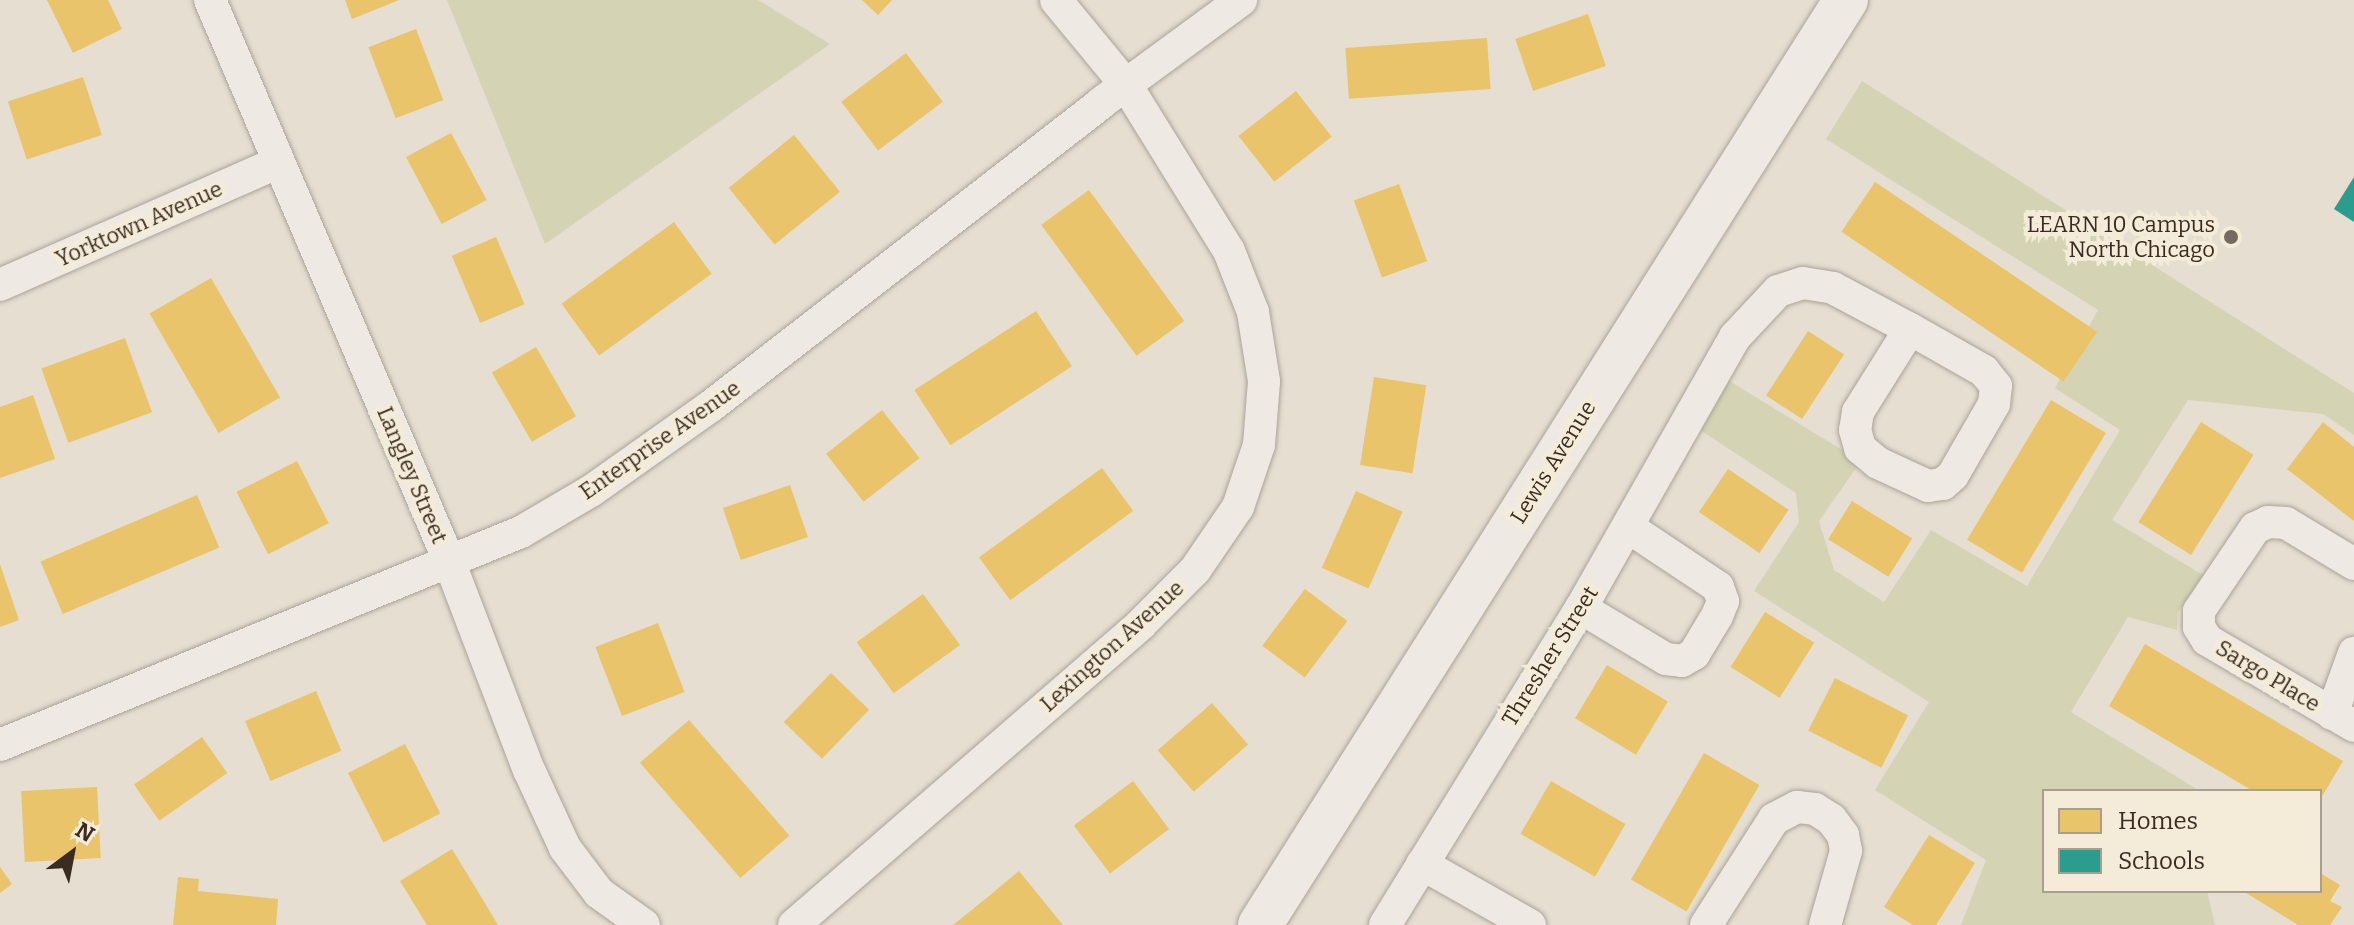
<!DOCTYPE html>
<html>
<head>
<meta charset="utf-8">
<style>
	body { margin:0 }
	#map { position:relative; width:2354px; height:925px; overflow:hidden; background:#e5ded1; font-family:Bitter,serif }
	div>[style] { position:absolute }
	.green>* { inset:0; background:#d4d4b4 }
	.homes>* { inset:0; background:#e9c46a; transform-origin:0 0 }
	.schools>* { inset:0; background:#2a9d8f }
	.roads { filter:drop-shadow(0 0 2px #aba399) drop-shadow(0 0 2px #aba399) }
	.street>* { height:32px; margin:-16px; padding:0 16px; transform-origin:16px; border-radius:16px; background:#eeeae3 }
	.secondary>* { height:44px; margin:-22px; padding:0 22px; transform-origin:22px; border-radius:22px; background:#eeeae3 }
	.dots>* { width:22px; height:22px; translate:-50% -50%; box-sizing:border-box; border:4px solid #f4ebd9; border-radius:50% }
	span { translate:-50% -50%; white-space:nowrap; text-align:center; line-height:1.15; -webkit-text-stroke:8px #f4ebd9; paint-order:stroke }
	.street-label { font-size:22px; color:#3a2c21 }
	.poi-label { font-size:22px; color:#3a2c21 }
	.right { translate:-100% -50%; text-align:right }
	.legend { position:absolute; left:2042px; top:789px; width:280px; height:104px; box-sizing:border-box; background:#f4ebd9; border:2px solid #aa9f8f; margin:0; padding:10px 14px; list-style:none; font-size:24px; color:#3a2c21 }
	.legend li { display:flex; align-items:center; gap:16px; height:40px }
	.legend b { width:40px; border:2px solid #aa9f8f }
	.north { position:absolute; left:32px; top:813px; width:80px; height:80px; -webkit-text-stroke:6px #f4ebd9; paint-order:stroke; rotate:32deg; font-size:22px; font-weight:700; line-height:32px; text-align:center; color:#3a2c21 }
	.north::after { content:''; display:block; margin:auto; width:28px; height:36px; background:#3a2c21; clip-path:polygon(50% 0,100% 100%,50% 72%,0 100%) }
</style>
</head>
<body>
<div id="map">
	<div class="green">
		<div style="clip-path:polygon(447px 0,758px 0,830px 44px,545px 244px)"></div>
		<div style="clip-path:polygon(1862px 81px,2354px 393px,2354px 435px,2323px 414px,2188px 400px,2112px 520px,2203px 575px,2178px 612px,2177px 630px,2128px 617px,2071px 712px,2200px 791px,2044px 791px,2044px 891px,2207px 891px,2215px 925px,1961px 925px,1986px 860px,1875px 790px,1929px 702px,1754px 591px,1799px 522px,1796px 493px,1697px 428px,1726px 379px,1844px 451px,1856px 468px,1819px 521px,1834px 570px,1884px 602px,1931px 530px,2027px 586px,2120px 430px,2055px 388px,2098px 310px,1826px 139px)"></div>
	</div>
	<div class="homes">
		<div style="clip-path:polygon(47px 0,108px 0,122px 29px,73px 53px)"></div>
		<div style="clip-path:polygon(345px 0,399px 0,352px 19px)"></div>
		<div style="clip-path:polygon(862px 0,892px 0,878px 15px)"></div>
		<div style="left:1588px;top:14px;width:55px;height:77px;rotate:71deg"></div>
		<div style="left:416px;top:29px;width:76px;height:51px;rotate:69deg"></div>
		<div style="left:1487px;top:38px;width:51px;height:142px;rotate:86deg"></div>
		<div style="left:906px;top:53px;width:61px;height:81px;rotate:53deg"></div>
		<div style="left:83px;top:77px;width:61px;height:79px;rotate:72deg"></div>
		<div style="left:1296px;top:91px;width:58px;height:73px;rotate:52deg"></div>
		<div style="left:451px;top:133px;width:76px;height:51px;rotate:62deg"></div>
		<div style="left:794px;top:135px;width:73px;height:84px;rotate:51deg"></div>
		<div style="left:1875px;top:182px;width:268px;height:60px;rotate:34deg"></div>
		<div style="left:1399px;top:184px;width:82px;height:48px;rotate:70deg"></div>
		<div style="left:1089px;top:190px;width:162px;height:59px;rotate:54deg"></div>
		<div style="left:674px;top:222px;width:64px;height:139px;rotate:54deg"></div>
		<div style="left:496px;top:237px;width:73px;height:48px;rotate:67deg"></div>
		<div style="left:211px;top:278px;width:138px;height:71px;rotate:60deg"></div>
		<div style="left:1036px;top:311px;width:66px;height:145px;rotate:57deg"></div>
		<div style="left:1808px;top:331px;width:43px;height:77px;rotate:33deg"></div>
		<div style="left:125px;top:338px;width:79px;height:89px;rotate:70deg"></div>
		<div style="left:536px;top:347px;width:80px;height:51px;rotate:60deg"></div>
		<div style="left:1374px;top:377px;width:53px;height:89px;rotate:9deg"></div>
		<div style="clip-path:polygon(33px 395px,55px 459px,0 478px,0 407px)"></div>
		<div style="left:2051px;top:400px;width:64px;height:163px;rotate:31deg"></div>
		<div style="left:882px;top:410px;width:61px;height:71px;rotate:52deg"></div>
		<div style="left:2201px;top:422px;width:62px;height:118px;rotate:32deg"></div>
		<div style="clip-path:polygon(2323px 422px,2354px 447px,2354px 521px,2287px 469px)"></div>
		<div style="left:297px;top:461px;width:70px;height:68px;rotate:63deg"></div>
		<div style="left:1102px;top:468px;width:53px;height:152px;rotate:54deg"></div>
		<div style="left:1728px;top:469px;width:73px;height:52px;rotate:34deg"></div>
		<div style="left:790px;top:485px;width:55px;height:71px;rotate:71deg"></div>
		<div style="left:1356px;top:491px;width:51px;height:84px;rotate:24deg"></div>
		<div style="left:197px;top:495px;width:57px;height:170px;rotate:67deg"></div>
		<div style="left:1852px;top:501px;width:71px;height:45px;rotate:32deg"></div>
		<div style="clip-path:polygon(0 564px,19px 620px,0 627px)"></div>
		<div style="left:1305px;top:589px;width:53px;height:71px;rotate:37deg"></div>
		<div style="left:923px;top:594px;width:63px;height:82px;rotate:54deg"></div>
		<div style="left:1765px;top:612px;width:58px;height:65px;rotate:32deg"></div>
		<div style="left:658px;top:623px;width:74px;height:67px;rotate:69deg"></div>
		<div style="clip-path:polygon(2145px 644px,2343px 761px,2320px 800px,2320px 791px,2253px 791px,2109px 706px)"></div>
		<div style="left:1607px;top:665px;width:71px;height:62px;rotate:31deg"></div>
		<div style="left:831px;top:673px;width:53px;height:68px;rotate:44deg"></div>
		<div style="left:1835px;top:678px;width:82px;height:59px;rotate:27deg"></div>
		<div style="left:316px;top:691px;width:65px;height:77px;rotate:67deg"></div>
		<div style="left:1212px;top:703px;width:55px;height:72px;rotate:49deg"></div>
		<div style="left:689px;top:720px;width:153px;height:65px;rotate:49deg"></div>
		<div style="left:202px;top:737px;width:44px;height:83px;rotate:55deg"></div>
		<div style="left:405px;top:744px;width:78px;height:64px;rotate:63deg"></div>
		<div style="left:1704px;top:753px;width:64px;height:146px;rotate:30deg"></div>
		<div style="left:1133px;top:781px;width:60px;height:74px;rotate:53deg"></div>
		<div style="left:1551px;top:781px;width:86px;height:61px;rotate:30deg"></div>
		<div style="left:97px;top:787px;width:71px;height:76px;rotate:87deg"></div>
		<div style="clip-path:polygon(1929px 835px,1975px 863px,1936px 925px,1913px 925px,1884px 907px)"></div>
		<div style="clip-path:polygon(452px 849px,477px 890px,498px 925px,427px 925px,400px 881px)"></div>
		<div style="clip-path:polygon(0 867px,12px 884px,0 893px)"></div>
		<div style="clip-path:polygon(1019px 871px,1063px 925px,953px 925px,989px 896px)"></div>
		<div style="clip-path:polygon(2320px 873px,2340px 885px,2330px 901px,2342px 907px,2330px 925px,2298px 925px,2243px 891px,2320px 891px)"></div>
		<div style="clip-path:polygon(178px 877px,199px 879px,198px 891px,278px 899px,276px 925px,173px 925px)"></div>
	</div>
	<div class="schools">
		<div style="clip-path:polygon(2354px 177px,2354px 222px,2334px 209px)"></div>
	</div>
	<div class="roads">
		<div class="street">
			<div style="left:210px;top:0;width:610px;rotate:66.92deg"></div>
			<div style="left:449px;top:561px;width:224px;rotate:69.1deg"></div>
			<div style="left:529px;top:770px;width:86px;rotate:65.2deg"></div>
			<div style="left:565px;top:848px;width:56px;rotate:52.9deg"></div>
			<div style="left:599px;top:893px;width:55px;rotate:35.4deg"></div>
			<div style="left:0;top:285px;width:303px;rotate:-23.8deg"></div>
			<div style="left:2354px;top:564px;width:79px;rotate:-148.9deg"></div>
			<div style="left:2286px;top:523px;width:18px;rotate:-177deg"></div>
			<div style="left:2268px;top:522px;width:14px;rotate:155deg"></div>
			<div style="left:2255px;top:528px;width:100px;rotate:124deg"></div>
			<div style="left:2199px;top:611px;width:16px;rotate:90deg"></div>
			<div style="left:2199px;top:627px;width:15px;rotate:58deg"></div>
			<div style="left:2207px;top:640px;width:170px;rotate:30.3deg"></div>
			<div style="left:1581px;top:608px;width:99px;rotate:31deg"></div>
			<div style="left:1666px;top:659px;width:16px;rotate:7deg"></div>
			<div style="left:1682px;top:661px;width:14px;rotate:-30deg"></div>
			<div style="left:1694px;top:654px;width:44px;rotate:-58.8deg"></div>
			<div style="left:1717px;top:616px;width:16px;rotate:-68deg"></div>
			<div style="left:1723px;top:601px;width:15px;rotate:-110deg"></div>
			<div style="left:1718px;top:587px;width:108px;rotate:-146.3deg"></div>
			<div style="left:2332px;top:714px;width:65px;rotate:-70.2deg"></div>
			<div style="left:0;top:745px;width:563px;rotate:-22.24deg"></div>
			<div style="left:521px;top:532px;width:81px;rotate:-30.4deg"></div>
			<div style="left:591px;top:491px;width:147px;rotate:-35.3deg"></div>
			<div style="left:711px;top:406px;width:494px;rotate:-37.8deg"></div>
			<div style="left:1101px;top:103px;width:174px;rotate:-36.3deg"></div>
			<div style="left:1422px;top:864px;width:124px;rotate:29.5deg"></div>
			<div style="left:794px;top:925px;width:459px;rotate:-40.9deg"></div>
			<div style="left:1141px;top:624px;width:76px;rotate:-45deg"></div>
			<div style="left:1195px;top:570px;width:76px;rotate:-55.7deg"></div>
			<div style="left:1238px;top:507px;width:65px;rotate:-71.3deg"></div>
			<div style="left:1259px;top:445px;width:64px;rotate:-85.5deg"></div>
			<div style="left:1264px;top:381px;width:70px;rotate:-99.1deg"></div>
			<div style="left:1253px;top:312px;width:66px;rotate:-111.5deg"></div>
			<div style="left:1229px;top:251px;width:195px;rotate:-121.8deg"></div>
			<div style="left:1126px;top:85px;width:110px;rotate:-129.5deg"></div>
			<div style="left:1385px;top:925px;width:373px;rotate:-58.3deg"></div>
			<div style="left:1581px;top:608px;width:312px;rotate:-60.4deg"></div>
			<div style="left:1735px;top:337px;width:63px;rotate:-46.9deg"></div>
			<div style="left:1778px;top:291px;width:26px;rotate:-18deg"></div>
			<div style="left:1803px;top:283px;width:30px;rotate:9deg"></div>
			<div style="left:1833px;top:288px;width:87px;rotate:28deg"></div>
			<div style="left:1910px;top:329px;width:98px;rotate:122.1deg"></div>
			<div style="left:1858px;top:412px;width:18px;rotate:99deg"></div>
			<div style="left:1855px;top:430px;width:19px;rotate:74deg"></div>
			<div style="left:1860px;top:448px;width:23px;rotate:40deg"></div>
			<div style="left:1878px;top:463px;width:55px;rotate:24.7deg"></div>
			<div style="left:1928px;top:486px;width:15px;rotate:-8deg"></div>
			<div style="left:1943px;top:484px;width:13px;rotate:-42deg"></div>
			<div style="left:1953px;top:475px;width:82px;rotate:-60deg"></div>
			<div style="left:1994px;top:404px;width:18px;rotate:-84deg"></div>
			<div style="left:1996px;top:386px;width:19px;rotate:-129deg"></div>
			<div style="left:1984px;top:371px;width:85px;rotate:-150.4deg"></div>
			<div style="left:1706px;top:925px;width:126px;rotate:-57.3deg"></div>
			<div style="left:1774px;top:819px;width:26px;rotate:-28deg"></div>
			<div style="left:1797px;top:807px;width:18px;rotate:6deg"></div>
			<div style="left:1815px;top:809px;width:19px;rotate:32deg"></div>
			<div style="left:1831px;top:819px;width:20px;rotate:53deg"></div>
			<div style="left:1843px;top:835px;width:16px;rotate:79deg"></div>
			<div style="left:1846px;top:851px;width:77px;rotate:105.8deg"></div>
		</div>
		<div class="secondary">
			<div style="left:1260px;top:925px;width:1095px;rotate:-57.65deg"></div>
		</div>
	</div>
	<div class="dots">
		<div style="left:2231px;top:237px;background:#766a5f"></div>
	</div>
	<div class="street-label">
		<span style="left:139px;top:224px;rotate:-24deg">Yorktown Avenue</span>
		<span style="left:660px;top:440px;rotate:-35deg">Enterprise Avenue</span>
		<span style="left:1553px;top:462px;rotate:-58deg">Lewis Avenue</span>
		<span style="left:412px;top:475px;rotate:67deg">Langley Street</span>
		<span style="left:1112px;top:646px;rotate:-42deg">Lexington Avenue</span>
		<span style="left:1550px;top:656px;rotate:-58deg">Thresher Street</span>
		<span style="left:2268px;top:676px;rotate:31deg">Sargo Place</span>
	</div>
	<div class="poi-label">
		<span class="right" style="left:2215px;top:237px">LEARN 10 Campus<br>North Chicago</span>
	</div>
	<ul class="legend">
	<li><b style="height:22px;background:#e9c46a"></b>Homes</li>
	<li><b style="height:22px;background:#2a9d8f"></b>Schools</li>
	</ul>
	<div class="north">N</div>
</div>
</body>
</html>
